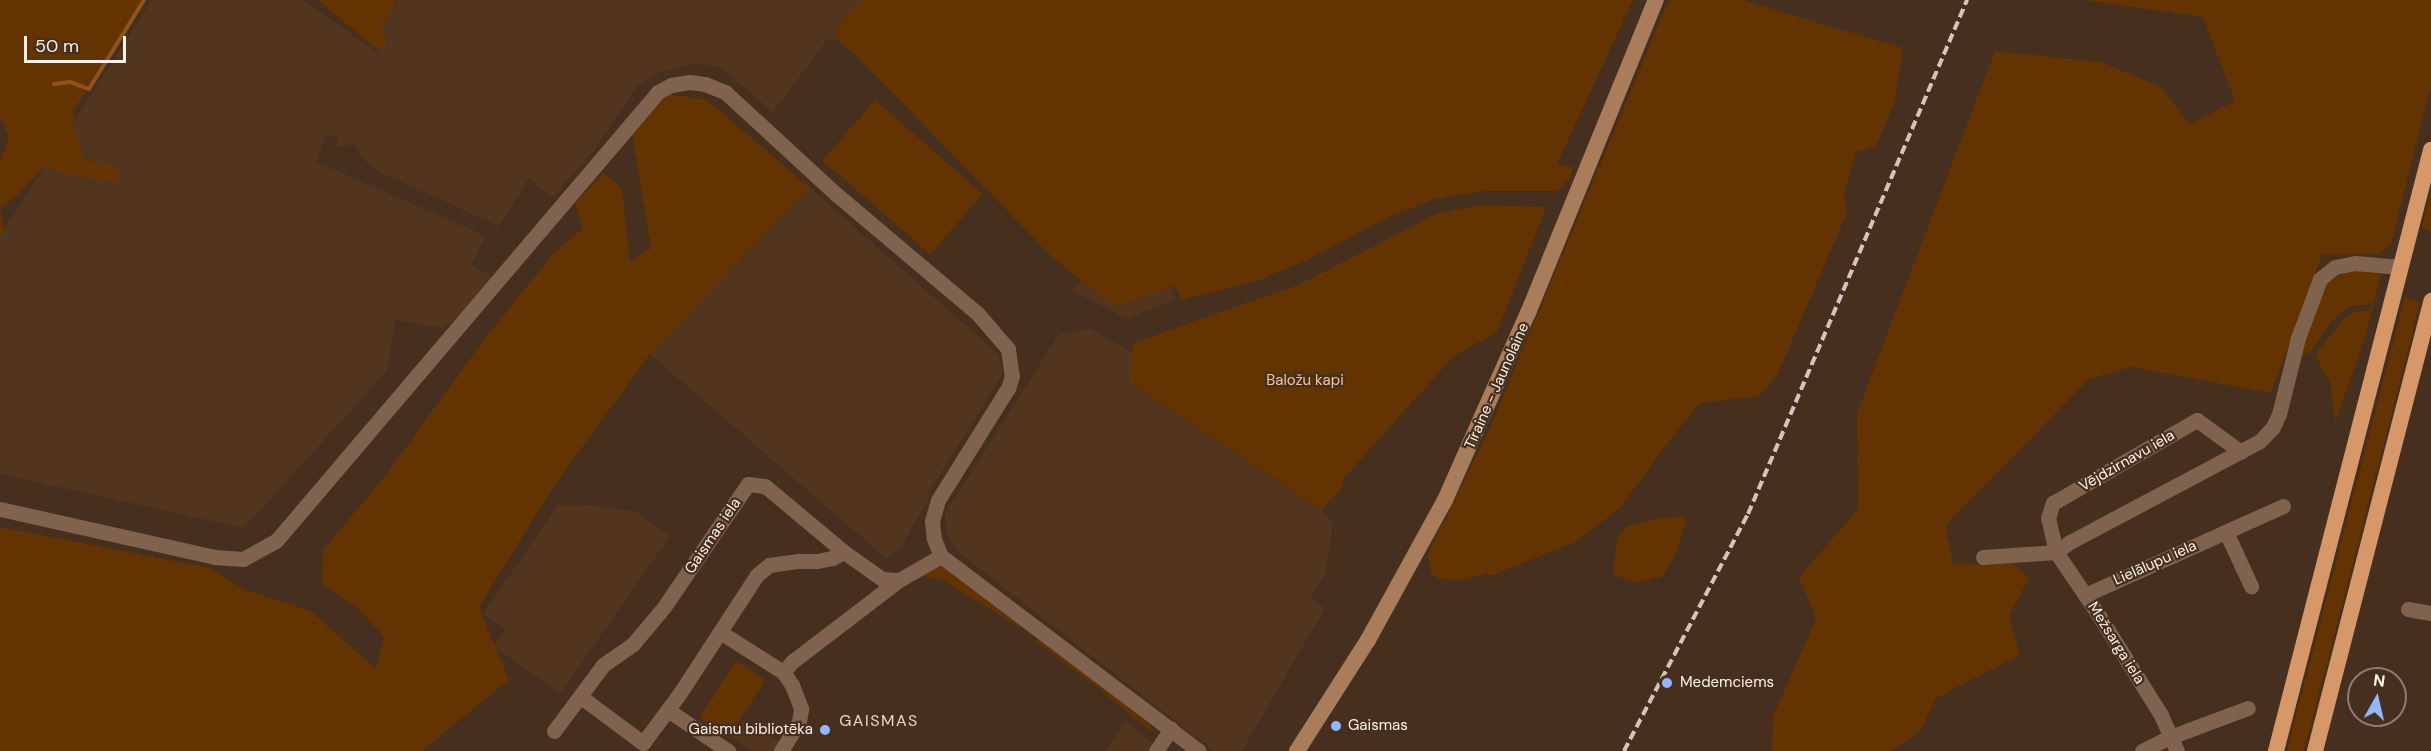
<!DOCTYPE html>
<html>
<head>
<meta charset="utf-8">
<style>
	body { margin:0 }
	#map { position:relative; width:2431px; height:751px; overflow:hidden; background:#462f1e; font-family:"DM Sans",sans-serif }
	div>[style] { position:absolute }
	.built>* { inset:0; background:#52351f }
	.green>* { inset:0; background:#633302; transform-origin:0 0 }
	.stream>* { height:4px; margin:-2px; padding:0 2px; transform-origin:2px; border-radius:2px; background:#905219 }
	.minor>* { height:15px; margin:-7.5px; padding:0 7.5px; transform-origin:7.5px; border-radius:7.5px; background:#7f634e }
	.secondary>* { height:16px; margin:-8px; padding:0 8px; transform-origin:8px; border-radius:8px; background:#a97c5b }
	.trunk>* { height:16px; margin:-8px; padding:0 8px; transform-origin:8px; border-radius:8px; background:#d69868 }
	.rail>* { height:4px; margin-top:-2px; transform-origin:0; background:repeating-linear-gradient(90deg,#d3c5bb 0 9px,transparent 0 13.5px) }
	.dots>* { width:16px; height:16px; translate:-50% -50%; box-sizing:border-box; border:3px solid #462f1e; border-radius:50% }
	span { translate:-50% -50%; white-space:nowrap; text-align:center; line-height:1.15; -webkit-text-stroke:4.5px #462f1e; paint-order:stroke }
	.park-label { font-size:15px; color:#fac49b }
	.street-label { font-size:15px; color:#fdf1e9 }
	.poi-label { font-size:15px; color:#fdf1e9 }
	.left { translate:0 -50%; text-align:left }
	.right { translate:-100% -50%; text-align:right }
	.neighbourhood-label { font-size:16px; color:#f2d5c0; letter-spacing:1.5px }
	.north { position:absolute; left:2347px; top:667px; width:60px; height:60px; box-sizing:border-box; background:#462f1e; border:2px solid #8f7d6f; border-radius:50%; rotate:8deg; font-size:16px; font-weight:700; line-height:24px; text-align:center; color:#fdf1e9 }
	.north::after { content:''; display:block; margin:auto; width:21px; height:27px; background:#92b7fd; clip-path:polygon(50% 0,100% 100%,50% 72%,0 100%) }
	.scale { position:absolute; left:24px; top:36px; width:102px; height:27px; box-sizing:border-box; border:3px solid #fdf1e9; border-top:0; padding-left:8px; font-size:18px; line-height:21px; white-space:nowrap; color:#fdf1e9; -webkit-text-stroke:4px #462f1e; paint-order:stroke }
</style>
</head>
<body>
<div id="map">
	<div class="built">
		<div style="clip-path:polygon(152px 0,303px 0,379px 54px,378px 50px,388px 43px,381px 29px,397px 0,862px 0,836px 27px,835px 39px,827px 40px,773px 112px,720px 67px,695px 63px,659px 73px,638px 85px,593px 151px,552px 198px,529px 178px,499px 226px,382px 173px,366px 162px,354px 144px,336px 147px,338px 137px,325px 135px,317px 162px,486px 236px,471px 265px,494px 277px,463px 314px,442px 328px,396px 320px,387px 371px,244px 528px,0 474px,0 236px)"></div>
		<div style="clip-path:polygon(810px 188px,998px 354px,1004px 372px,928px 493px,929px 498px,901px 547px,887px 559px,650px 354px)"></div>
		<div style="clip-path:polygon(1090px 271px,1169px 279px,1175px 299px,1127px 319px,1072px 291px)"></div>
		<div style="clip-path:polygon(1091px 329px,1133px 353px,1129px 382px,1321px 510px,1333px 524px,1326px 573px,1310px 598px,1325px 608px,1242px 751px,1214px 751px,956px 550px,947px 534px,945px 514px,1059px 334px)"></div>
		<div style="clip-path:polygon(558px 505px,599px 506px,636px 512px,670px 536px,560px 694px,494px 646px,506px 629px,483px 614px)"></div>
		<div style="clip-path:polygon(744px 719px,780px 742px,774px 751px,752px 751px,732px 738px)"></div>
		<div style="clip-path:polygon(1126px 721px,1162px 751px,1106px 751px)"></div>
	</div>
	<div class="green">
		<div style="clip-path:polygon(0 0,144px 0,73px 111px,74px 128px,84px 159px,117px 167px,120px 183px,81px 177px,43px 167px,16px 197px,0 208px,5px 233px,0 235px,0 161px,9px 138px,0 116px)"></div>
		<div style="clip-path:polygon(318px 0,397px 0,381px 29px,388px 43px,378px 50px)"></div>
		<div style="clip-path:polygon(862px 0,1633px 0,1557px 164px,1573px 167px,1570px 178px,1558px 191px,1484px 191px,1435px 199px,1391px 216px,1309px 259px,1260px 280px,1182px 300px,1175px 286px,1115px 307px,1053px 258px,853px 52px,835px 39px,836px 27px)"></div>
		<div style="clip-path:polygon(1669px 0,1742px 0,1903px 48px,1895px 102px,1876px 146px,1856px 152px,1844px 192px,1847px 213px,1777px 376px,1758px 396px,1700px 403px,1660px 453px,1621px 507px,1576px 542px,1491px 576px,1487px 573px,1465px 580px,1440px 579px,1431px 574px,1428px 554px,1490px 428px)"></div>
		<div style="clip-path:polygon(2083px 0,2431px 0,2431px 86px,2391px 245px,2380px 254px,2322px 255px,2271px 393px,2131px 367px,2089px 379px,1946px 525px,1953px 565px,2013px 563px,2029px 578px,2009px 616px,2020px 655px,1936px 698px,1921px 730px,1891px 751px,1772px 751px,1773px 716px,1816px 619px,1799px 577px,1858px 509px,1857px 413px,1995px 51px,2101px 62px,2161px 87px,2190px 124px,2235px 101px,2203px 17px)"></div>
		<div style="clip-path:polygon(667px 94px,707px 100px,810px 188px,650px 354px,556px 483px,479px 607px,509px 680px,422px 751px,0 751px,0 527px,210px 568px,245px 590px,311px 611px,376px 669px,384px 637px,357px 607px,322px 584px,323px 550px,386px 475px,485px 338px,554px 253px,583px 228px,575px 203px,604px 173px,622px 189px,630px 262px,651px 248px,632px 135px)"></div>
		<div style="left:875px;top:100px;width:143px;height:80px;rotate:41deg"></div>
		<div style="clip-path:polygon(2431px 190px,2431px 232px,2422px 227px)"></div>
		<div style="clip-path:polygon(1481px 205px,1546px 207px,1497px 332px,1454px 356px,1344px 478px,1342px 489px,1321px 510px,1129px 382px,1133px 343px,1300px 284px,1438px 213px)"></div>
		<div style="clip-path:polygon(2373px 270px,2380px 273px,2380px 279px,2366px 334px,2335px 424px,2331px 385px,2317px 359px,2317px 352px,2344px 319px,2357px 311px,2369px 311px,2371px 304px,2366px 302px,2365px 305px,2352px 306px,2342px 311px,2332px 321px,2310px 353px,2301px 354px,2319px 295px,2327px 283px,2345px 271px)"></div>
		<div style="clip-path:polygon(2405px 297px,2420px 302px,2396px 397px,2304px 751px,2287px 751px)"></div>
		<div style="clip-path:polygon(1684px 516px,1686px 522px,1675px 556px,1662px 577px,1636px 582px,1613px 575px,1617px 537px,1627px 526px,1662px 518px)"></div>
		<div style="clip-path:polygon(934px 564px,948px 569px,1029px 633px,941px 579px,917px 575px)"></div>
		<div style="left:1038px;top:639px;width:79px;height:3px;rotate:37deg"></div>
		<div style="left:736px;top:661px;width:35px;height:67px;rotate:33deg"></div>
		<div style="left:1104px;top:688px;width:63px;height:4px;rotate:39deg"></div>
	</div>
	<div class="stream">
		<div style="left:54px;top:84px;width:16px;rotate:-7deg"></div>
		<div style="left:70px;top:82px;width:20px;rotate:20deg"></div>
		<div style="left:89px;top:89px;width:105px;rotate:-58.3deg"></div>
	</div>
	<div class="minor">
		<div style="left:0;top:509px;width:219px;rotate:12.6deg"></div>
		<div style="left:214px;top:557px;width:29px;rotate:4deg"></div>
		<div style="left:243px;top:559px;width:38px;rotate:-29deg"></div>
		<div style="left:276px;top:541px;width:590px;rotate:-49.61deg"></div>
		<div style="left:658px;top:92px;width:15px;rotate:-28deg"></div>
		<div style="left:671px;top:85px;width:19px;rotate:-9deg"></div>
		<div style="left:690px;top:82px;width:15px;rotate:8deg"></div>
		<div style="left:705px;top:84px;width:22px;rotate:22deg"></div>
		<div style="left:725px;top:92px;width:151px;rotate:42.6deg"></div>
		<div style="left:836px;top:194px;width:186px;rotate:40.2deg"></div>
		<div style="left:978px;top:314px;width:46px;rotate:49.4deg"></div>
		<div style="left:1008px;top:349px;width:27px;rotate:82deg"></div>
		<div style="left:1012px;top:376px;width:13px;rotate:108deg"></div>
		<div style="left:1008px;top:388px;width:132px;rotate:122deg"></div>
		<div style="left:938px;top:500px;width:22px;rotate:106deg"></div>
		<div style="left:932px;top:521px;width:18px;rotate:84deg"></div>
		<div style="left:934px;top:539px;width:18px;rotate:68deg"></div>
		<div style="left:941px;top:556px;width:323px;rotate:37.1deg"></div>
		<div style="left:2226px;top:532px;width:60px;rotate:65.2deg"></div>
		<div style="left:1983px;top:557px;width:73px;rotate:-3.9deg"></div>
		<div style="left:2056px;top:552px;width:17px;rotate:-36deg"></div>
		<div style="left:2070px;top:542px;width:215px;rotate:-28deg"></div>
		<div style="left:2260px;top:441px;width:19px;rotate:-47deg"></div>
		<div style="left:2273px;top:427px;width:14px;rotate:-65deg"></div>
		<div style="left:2279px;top:414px;width:78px;rotate:-76deg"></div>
		<div style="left:2298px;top:338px;width:63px;rotate:-69.6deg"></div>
		<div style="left:2320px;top:279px;width:19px;rotate:-39deg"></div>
		<div style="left:2335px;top:267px;width:20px;rotate:-11deg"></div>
		<div style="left:2355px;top:263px;width:45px;rotate:5.1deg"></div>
		<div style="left:2085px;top:595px;width:217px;rotate:-24.2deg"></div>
		<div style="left:2408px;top:609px;width:23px;rotate:10deg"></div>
		<div style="left:720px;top:632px;width:75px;rotate:32.4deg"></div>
		<div style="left:783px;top:672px;width:16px;rotate:55deg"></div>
		<div style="left:792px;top:685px;width:26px;rotate:69deg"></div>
		<div style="left:801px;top:709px;width:13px;rotate:99deg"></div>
		<div style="left:799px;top:722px;width:34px;rotate:122deg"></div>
		<div style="left:783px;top:672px;width:15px;rotate:-48deg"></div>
		<div style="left:793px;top:661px;width:133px;rotate:-37.4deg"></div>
		<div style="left:899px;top:580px;width:48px;rotate:-29.7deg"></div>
		<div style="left:581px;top:697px;width:77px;rotate:36.6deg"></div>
		<div style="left:668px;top:710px;width:73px;rotate:34.3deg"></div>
		<div style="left:554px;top:731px;width:82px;rotate:-53.4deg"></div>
		<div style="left:603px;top:665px;width:37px;rotate:-35deg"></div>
		<div style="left:633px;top:644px;width:48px;rotate:-50deg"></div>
		<div style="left:664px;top:607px;width:149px;rotate:-55.7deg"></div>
		<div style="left:748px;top:484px;width:17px;rotate:7deg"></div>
		<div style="left:765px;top:486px;width:103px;rotate:39.9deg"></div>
		<div style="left:844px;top:552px;width:47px;rotate:35.4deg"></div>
		<div style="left:882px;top:579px;width:17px;rotate:3deg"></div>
		<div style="left:643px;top:743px;width:62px;rotate:-53.5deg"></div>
		<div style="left:680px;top:693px;width:141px;rotate:-56.9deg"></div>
		<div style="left:757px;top:575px;width:16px;rotate:-40deg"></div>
		<div style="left:769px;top:565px;width:30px;rotate:-8deg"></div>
		<div style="left:799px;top:561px;width:18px"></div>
		<div style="left:817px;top:561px;width:15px;rotate:-11deg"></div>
		<div style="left:832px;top:558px;width:13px;rotate:-27deg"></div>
		<div style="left:1156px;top:751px;width:27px;rotate:-56deg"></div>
		<div style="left:2142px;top:751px;width:31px;rotate:-27deg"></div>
		<div style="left:2170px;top:737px;width:83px;rotate:-20.4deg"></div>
		<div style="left:2177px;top:751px;width:39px;rotate:-114deg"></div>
		<div style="left:2161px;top:715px;width:123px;rotate:-122deg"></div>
		<div style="left:2096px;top:611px;width:71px;rotate:-124.1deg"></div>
		<div style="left:2056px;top:552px;width:35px;rotate:-103deg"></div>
		<div style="left:2048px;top:518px;width:16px;rotate:-72deg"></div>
		<div style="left:2053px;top:503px;width:166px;rotate:-30deg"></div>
		<div style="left:2197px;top:420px;width:54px;rotate:36deg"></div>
	</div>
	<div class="secondary">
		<div style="left:1297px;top:751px;width:132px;rotate:-57.4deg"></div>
		<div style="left:1368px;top:640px;width:160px;rotate:-61.2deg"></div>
		<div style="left:1445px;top:500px;width:205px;rotate:-66.1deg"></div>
		<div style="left:1528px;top:313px;width:338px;rotate:-67.8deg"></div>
	</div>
	<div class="trunk">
		<div style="left:2276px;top:751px;width:621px;rotate:-75.54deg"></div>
		<div style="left:2315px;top:751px;width:465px;rotate:-75.5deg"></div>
	</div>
	<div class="rail">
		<div style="left:1624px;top:751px;width:267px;rotate:-62.4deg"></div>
		<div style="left:1748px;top:514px;width:559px;rotate:-66.92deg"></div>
	</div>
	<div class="dots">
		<div style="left:1667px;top:683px;background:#92b7fd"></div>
		<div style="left:1336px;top:726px;background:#92b7fd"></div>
		<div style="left:825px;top:730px;background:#92b7fd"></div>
	</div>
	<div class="park-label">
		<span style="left:1305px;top:381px">Baložu kapi</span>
	</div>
	<div class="street-label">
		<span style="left:1497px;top:386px;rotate:-66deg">Tīraine - Jaunolaine</span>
		<span style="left:2127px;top:461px;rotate:-30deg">Vējdzirnavu iela</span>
		<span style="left:713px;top:536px;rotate:-56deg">Gaismas iela</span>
		<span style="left:2155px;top:563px;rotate:-24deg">Lielālupu iela</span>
		<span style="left:2116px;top:643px;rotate:58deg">Mežsarga iela</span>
	</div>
	<div class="poi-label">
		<span class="left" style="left:1680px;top:683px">Medemciems</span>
		<span class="left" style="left:1348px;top:726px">Gaismas</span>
		<span class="right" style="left:813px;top:730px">Gaismu bibliotēka</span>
	</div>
	<div class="neighbourhood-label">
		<span style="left:879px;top:721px">GAISMAS</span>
	</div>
	<div class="north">N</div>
	<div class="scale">50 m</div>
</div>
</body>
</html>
